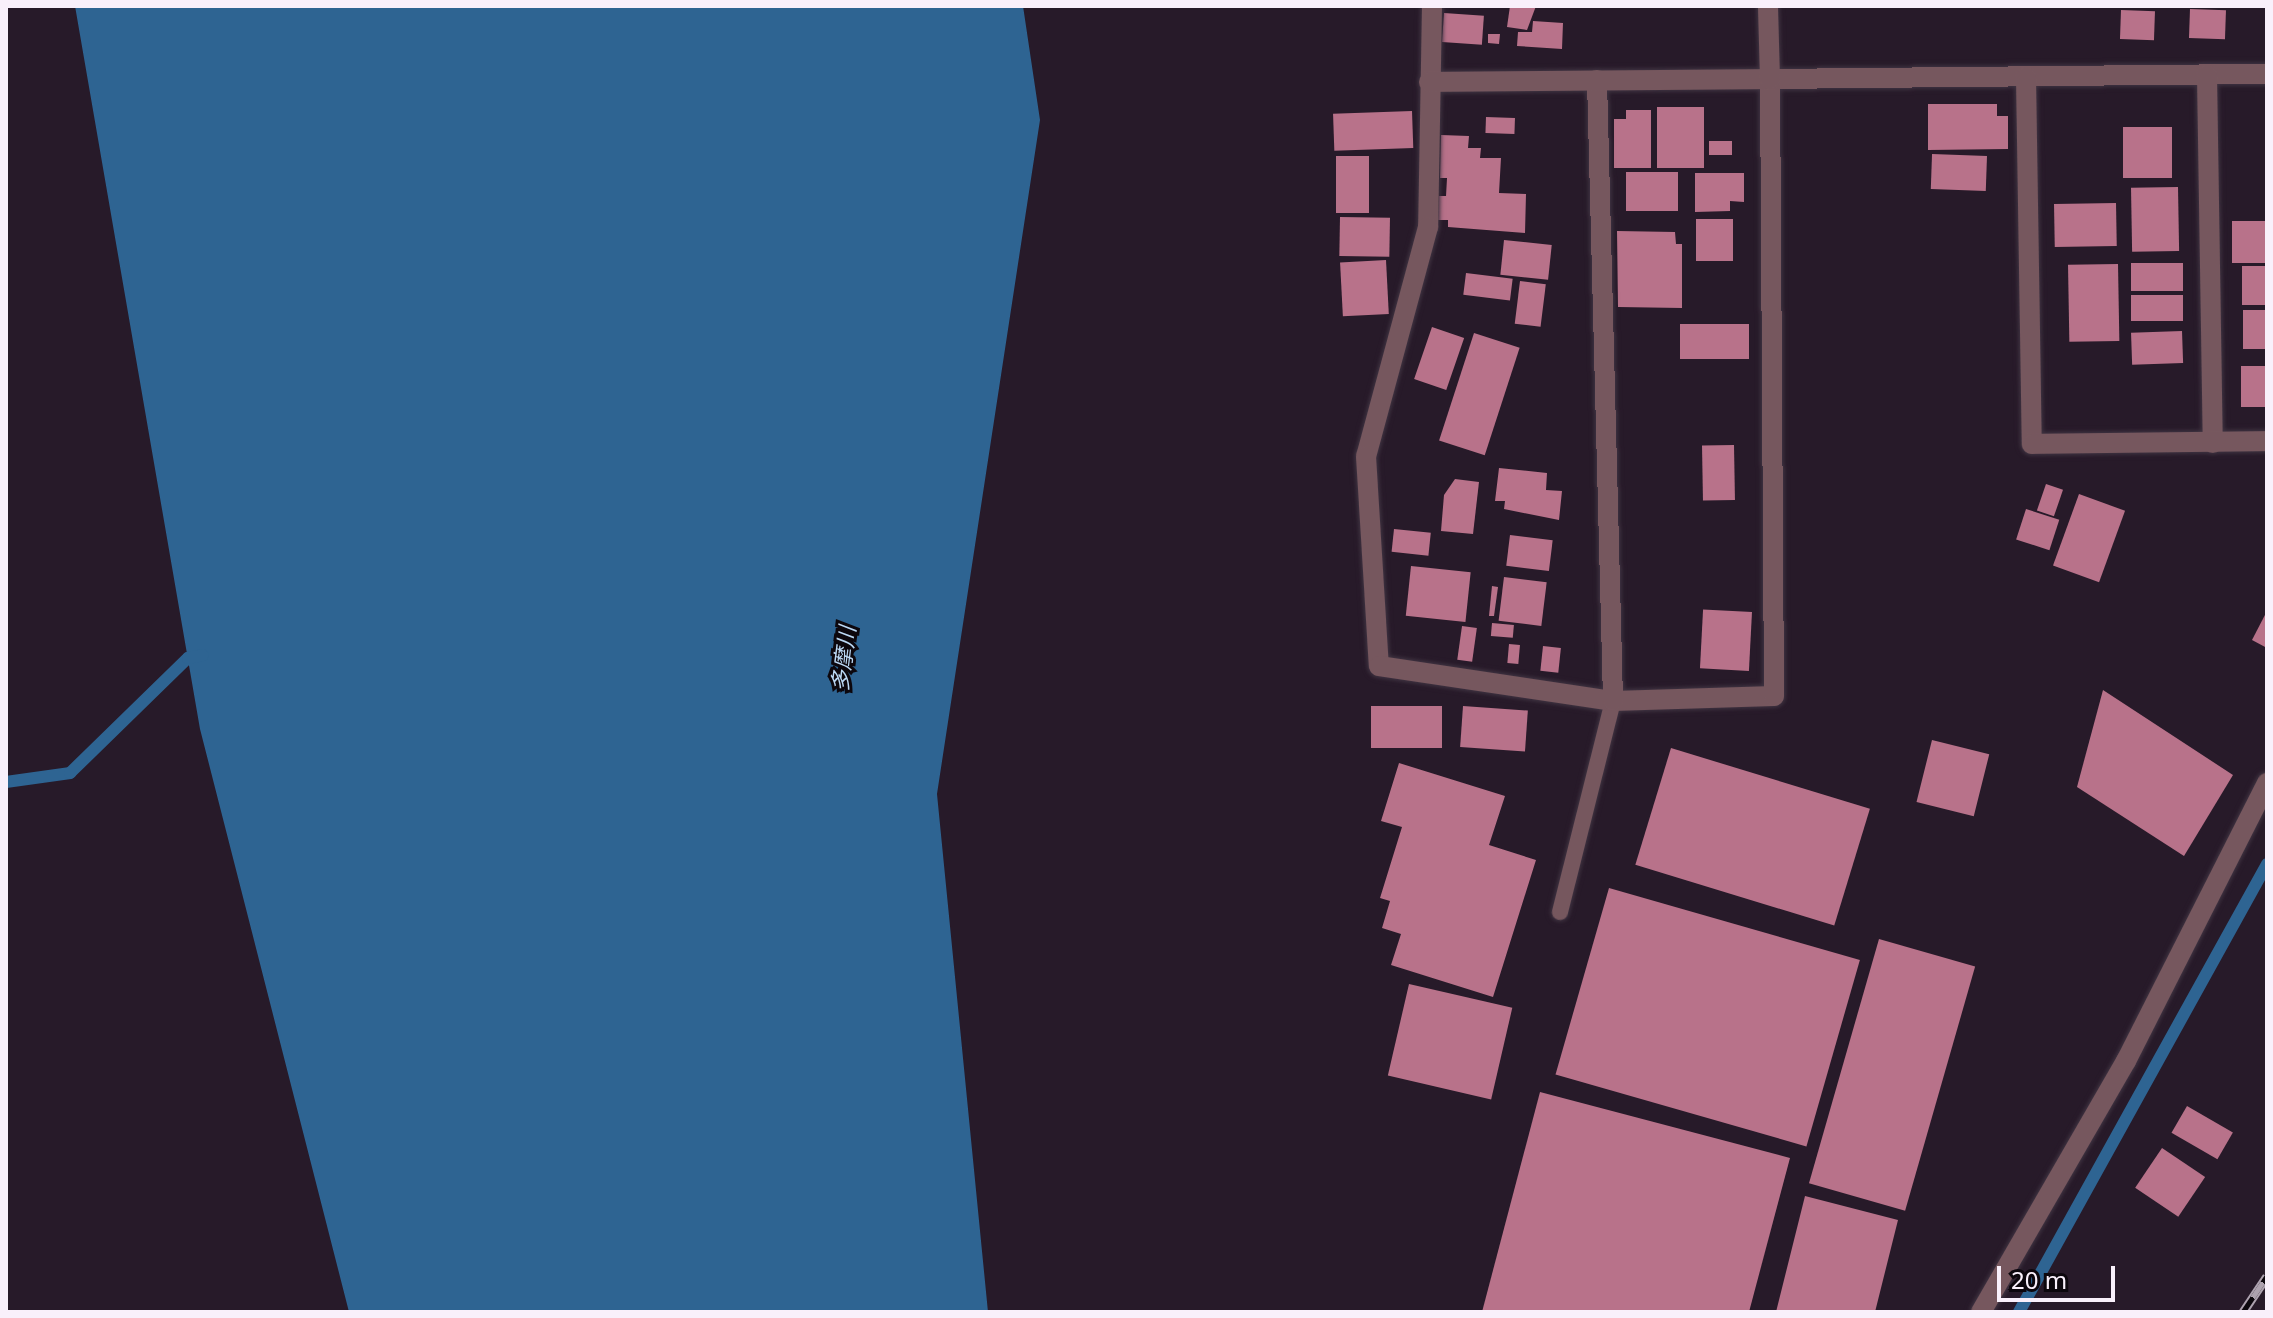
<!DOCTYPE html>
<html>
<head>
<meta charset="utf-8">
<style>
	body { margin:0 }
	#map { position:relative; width:2273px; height:1318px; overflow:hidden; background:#271a29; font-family:"Noto Sans","Noto Sans JP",sans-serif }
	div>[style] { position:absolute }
	.water>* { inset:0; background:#2e6492 }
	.stream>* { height:12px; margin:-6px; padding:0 6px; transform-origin:6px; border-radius:6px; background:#2e6492 }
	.building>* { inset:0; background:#b8728a; transform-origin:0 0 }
	.roads { filter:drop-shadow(0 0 2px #403442) drop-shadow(0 0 2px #403442) }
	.service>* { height:16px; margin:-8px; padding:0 8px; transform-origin:8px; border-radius:8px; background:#76575e }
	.minor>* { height:20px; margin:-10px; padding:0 10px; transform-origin:10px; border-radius:10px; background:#76575e }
	.rail>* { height:9px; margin-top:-4.5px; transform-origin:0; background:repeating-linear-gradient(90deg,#0c070d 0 18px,#ada2af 0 36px); box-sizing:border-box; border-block:2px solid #ada2af }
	span { translate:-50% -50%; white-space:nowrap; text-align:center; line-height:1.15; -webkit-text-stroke:6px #0c070d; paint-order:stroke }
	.water-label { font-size:22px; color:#bbd8f4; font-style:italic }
	.frame { position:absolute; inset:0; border:8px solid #f9f0fb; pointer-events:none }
	.scale { position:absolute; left:1997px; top:1266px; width:118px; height:36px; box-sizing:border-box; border:4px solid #f9f0fb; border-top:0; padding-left:10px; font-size:24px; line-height:28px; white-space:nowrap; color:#f9f0fb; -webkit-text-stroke:6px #0c070d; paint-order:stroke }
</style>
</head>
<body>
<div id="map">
	<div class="water">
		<div style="clip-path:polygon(75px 6px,1023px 6px,1040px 120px,937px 794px,988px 1312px,349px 1312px,200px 729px)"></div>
	</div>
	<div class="stream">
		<div style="left:6px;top:782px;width:65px;rotate:-8deg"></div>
		<div style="left:70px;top:773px;width:165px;rotate:-44.3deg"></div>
		<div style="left:188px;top:658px;width:15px;rotate:-11deg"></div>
		<div style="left:2019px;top:1312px;width:512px;rotate:-61.03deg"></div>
	</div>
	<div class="building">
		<div style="clip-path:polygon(1510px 6px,1536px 6px,1527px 30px,1507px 27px)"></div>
		<div style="left:2190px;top:9px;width:36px;height:29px;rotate:2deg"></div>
		<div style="left:2121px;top:10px;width:34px;height:29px;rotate:2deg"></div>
		<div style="left:1444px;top:13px;width:40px;height:29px;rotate:4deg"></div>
		<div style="clip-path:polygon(1533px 21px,1563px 23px,1562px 49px,1517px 46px,1518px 32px,1532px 32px)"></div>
		<div style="clip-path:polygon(1488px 34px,1500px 34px,1499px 44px,1488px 43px)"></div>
		<div style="clip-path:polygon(1928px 104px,1997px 104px,1997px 116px,2008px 116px,2008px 149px,1928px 150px)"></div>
		<div style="left:1657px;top:107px;width:47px;height:61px"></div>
		<div style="clip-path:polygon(1626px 110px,1651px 110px,1651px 168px,1614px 168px,1614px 119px,1626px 119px)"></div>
		<div style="left:1412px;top:111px;width:37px;height:79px;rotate:88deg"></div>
		<div style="left:1486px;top:117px;width:29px;height:16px;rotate:2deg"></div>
		<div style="left:2172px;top:127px;width:51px;height:49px;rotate:90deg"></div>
		<div style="clip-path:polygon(1441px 135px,1469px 136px,1468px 148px,1481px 148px,1480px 158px,1501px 158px,1499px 193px,1526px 194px,1525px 233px,1448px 227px,1448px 220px,1438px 220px,1439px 196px,1446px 196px,1447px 178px,1440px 178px)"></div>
		<div style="left:1709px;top:141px;width:23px;height:14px"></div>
		<div style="left:1336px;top:156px;width:33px;height:57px"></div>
		<div style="left:1987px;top:156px;width:35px;height:55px;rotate:92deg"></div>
		<div style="left:1626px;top:172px;width:52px;height:39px"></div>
		<div style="clip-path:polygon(1695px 173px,1744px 173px,1744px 202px,1730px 201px,1730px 211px,1695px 212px)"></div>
		<div style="left:2178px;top:187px;width:64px;height:47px;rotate:89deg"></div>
		<div style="left:2116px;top:203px;width:43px;height:62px;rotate:89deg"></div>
		<div style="left:1340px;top:217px;width:50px;height:39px;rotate:1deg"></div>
		<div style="left:1696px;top:219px;width:37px;height:42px"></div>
		<div style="left:2267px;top:221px;width:42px;height:35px;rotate:90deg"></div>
		<div style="clip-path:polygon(1617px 231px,1675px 232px,1676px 244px,1682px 244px,1682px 308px,1618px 307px)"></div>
		<div style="left:1504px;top:240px;width:48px;height:35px;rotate:6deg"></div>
		<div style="left:1386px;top:260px;width:54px;height:46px;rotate:87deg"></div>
		<div style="left:2131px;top:263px;width:52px;height:28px"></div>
		<div style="left:2118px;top:264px;width:77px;height:50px;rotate:89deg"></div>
		<div style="left:2242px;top:266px;width:25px;height:39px"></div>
		<div style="left:1466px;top:273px;width:47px;height:22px;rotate:7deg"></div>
		<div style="left:1520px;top:281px;width:26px;height:43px;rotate:7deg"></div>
		<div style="left:2183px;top:295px;width:26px;height:52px;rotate:90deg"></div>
		<div style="left:2243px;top:310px;width:24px;height:39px"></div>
		<div style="left:1749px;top:324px;width:35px;height:69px;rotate:90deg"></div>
		<div style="left:1432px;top:327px;width:34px;height:55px;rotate:19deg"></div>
		<div style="left:2182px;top:331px;width:32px;height:51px;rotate:88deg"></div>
		<div style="left:1474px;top:333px;width:48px;height:113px;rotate:18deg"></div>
		<div style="left:2241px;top:366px;width:26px;height:41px"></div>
		<div style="left:1734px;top:445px;width:55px;height:32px;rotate:89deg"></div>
		<div style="clip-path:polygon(1499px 468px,1547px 473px,1546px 490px,1562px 491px,1559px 520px,1504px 509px,1505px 501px,1495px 501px)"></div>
		<div style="clip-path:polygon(1455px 479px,1479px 482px,1473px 534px,1441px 531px,1444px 495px)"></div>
		<div style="left:2046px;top:484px;width:18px;height:28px;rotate:19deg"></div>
		<div style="left:2079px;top:494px;width:49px;height:76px;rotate:20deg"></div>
		<div style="left:2026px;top:509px;width:35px;height:32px;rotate:18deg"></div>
		<div style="left:1394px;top:529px;width:37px;height:23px;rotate:6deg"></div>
		<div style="left:1510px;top:535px;width:43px;height:31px;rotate:7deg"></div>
		<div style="left:1411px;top:566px;width:60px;height:50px;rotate:6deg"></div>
		<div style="left:1504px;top:577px;width:43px;height:44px;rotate:7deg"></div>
		<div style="clip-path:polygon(1492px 586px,1498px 587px,1494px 616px,1489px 616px)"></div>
		<div style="clip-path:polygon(2267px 611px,2267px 648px,2252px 640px)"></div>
		<div style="left:1752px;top:612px;width:59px;height:49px;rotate:93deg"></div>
		<div style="left:1492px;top:623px;width:22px;height:13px;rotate:5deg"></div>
		<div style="left:1462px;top:626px;width:15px;height:34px;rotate:8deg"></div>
		<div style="left:1509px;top:644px;width:11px;height:19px;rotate:5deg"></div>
		<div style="left:1543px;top:646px;width:18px;height:25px;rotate:6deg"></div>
		<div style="clip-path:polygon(2103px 690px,2233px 775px,2184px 856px,2077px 787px)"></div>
		<div style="left:1442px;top:706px;width:42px;height:71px;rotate:90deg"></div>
		<div style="left:1463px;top:706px;width:65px;height:41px;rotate:4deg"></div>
		<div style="left:1932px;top:740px;width:59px;height:64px;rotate:14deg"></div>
		<div style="left:1671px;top:748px;width:208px;height:122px;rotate:17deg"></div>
		<div style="clip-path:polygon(1399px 763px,1505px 796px,1489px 845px,1536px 860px,1493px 997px,1391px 965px,1401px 934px,1382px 928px,1390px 901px,1380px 898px,1402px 827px,1381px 821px)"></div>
		<div style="left:1609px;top:888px;width:261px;height:194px;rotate:16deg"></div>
		<div style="left:1879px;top:939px;width:100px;height:254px;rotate:16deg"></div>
		<div style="left:1409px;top:984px;width:106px;height:94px;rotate:13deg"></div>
		<div style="clip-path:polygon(1540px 1092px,1790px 1158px,1749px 1312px,1482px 1312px)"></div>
		<div style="left:2187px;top:1106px;width:53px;height:31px;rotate:30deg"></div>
		<div style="left:2162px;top:1148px;width:52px;height:48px;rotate:34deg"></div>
		<div style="clip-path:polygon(1805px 1196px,1898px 1220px,1875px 1312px,1776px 1312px)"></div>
	</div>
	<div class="roads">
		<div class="service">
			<div style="left:1560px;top:912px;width:218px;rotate:-75.9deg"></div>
		</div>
		<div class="minor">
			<div style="left:1432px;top:6px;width:221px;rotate:91deg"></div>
			<div style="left:1428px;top:227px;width:237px;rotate:105.1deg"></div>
			<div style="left:1366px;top:456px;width:210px;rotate:86.5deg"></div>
			<div style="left:1379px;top:666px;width:237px;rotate:8.5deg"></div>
			<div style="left:1613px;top:701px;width:161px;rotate:-1.8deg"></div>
			<div style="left:1774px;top:696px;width:617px;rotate:-90.37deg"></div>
			<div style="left:1770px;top:79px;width:497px;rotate:-0.6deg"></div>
			<div style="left:2207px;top:75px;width:368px;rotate:89.1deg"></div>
			<div style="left:2026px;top:77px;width:367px;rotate:89.1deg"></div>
			<div style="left:2032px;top:444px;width:235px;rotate:-0.7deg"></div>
			<div style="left:1597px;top:80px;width:621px;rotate:88.52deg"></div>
			<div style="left:1429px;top:82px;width:341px;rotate:-0.5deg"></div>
			<div style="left:1770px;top:79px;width:73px;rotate:-91.6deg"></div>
			<div style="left:1981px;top:1312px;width:290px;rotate:-60deg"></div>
			<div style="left:2126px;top:1061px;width:312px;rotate:-63.1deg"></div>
		</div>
	</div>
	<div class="rail">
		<div style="left:2243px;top:1312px;width:43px;rotate:-56.3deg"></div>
	</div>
	<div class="water-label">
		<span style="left:843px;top:659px;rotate:-83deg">多摩川</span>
	</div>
	<div class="frame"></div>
	<div class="scale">20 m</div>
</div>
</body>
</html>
